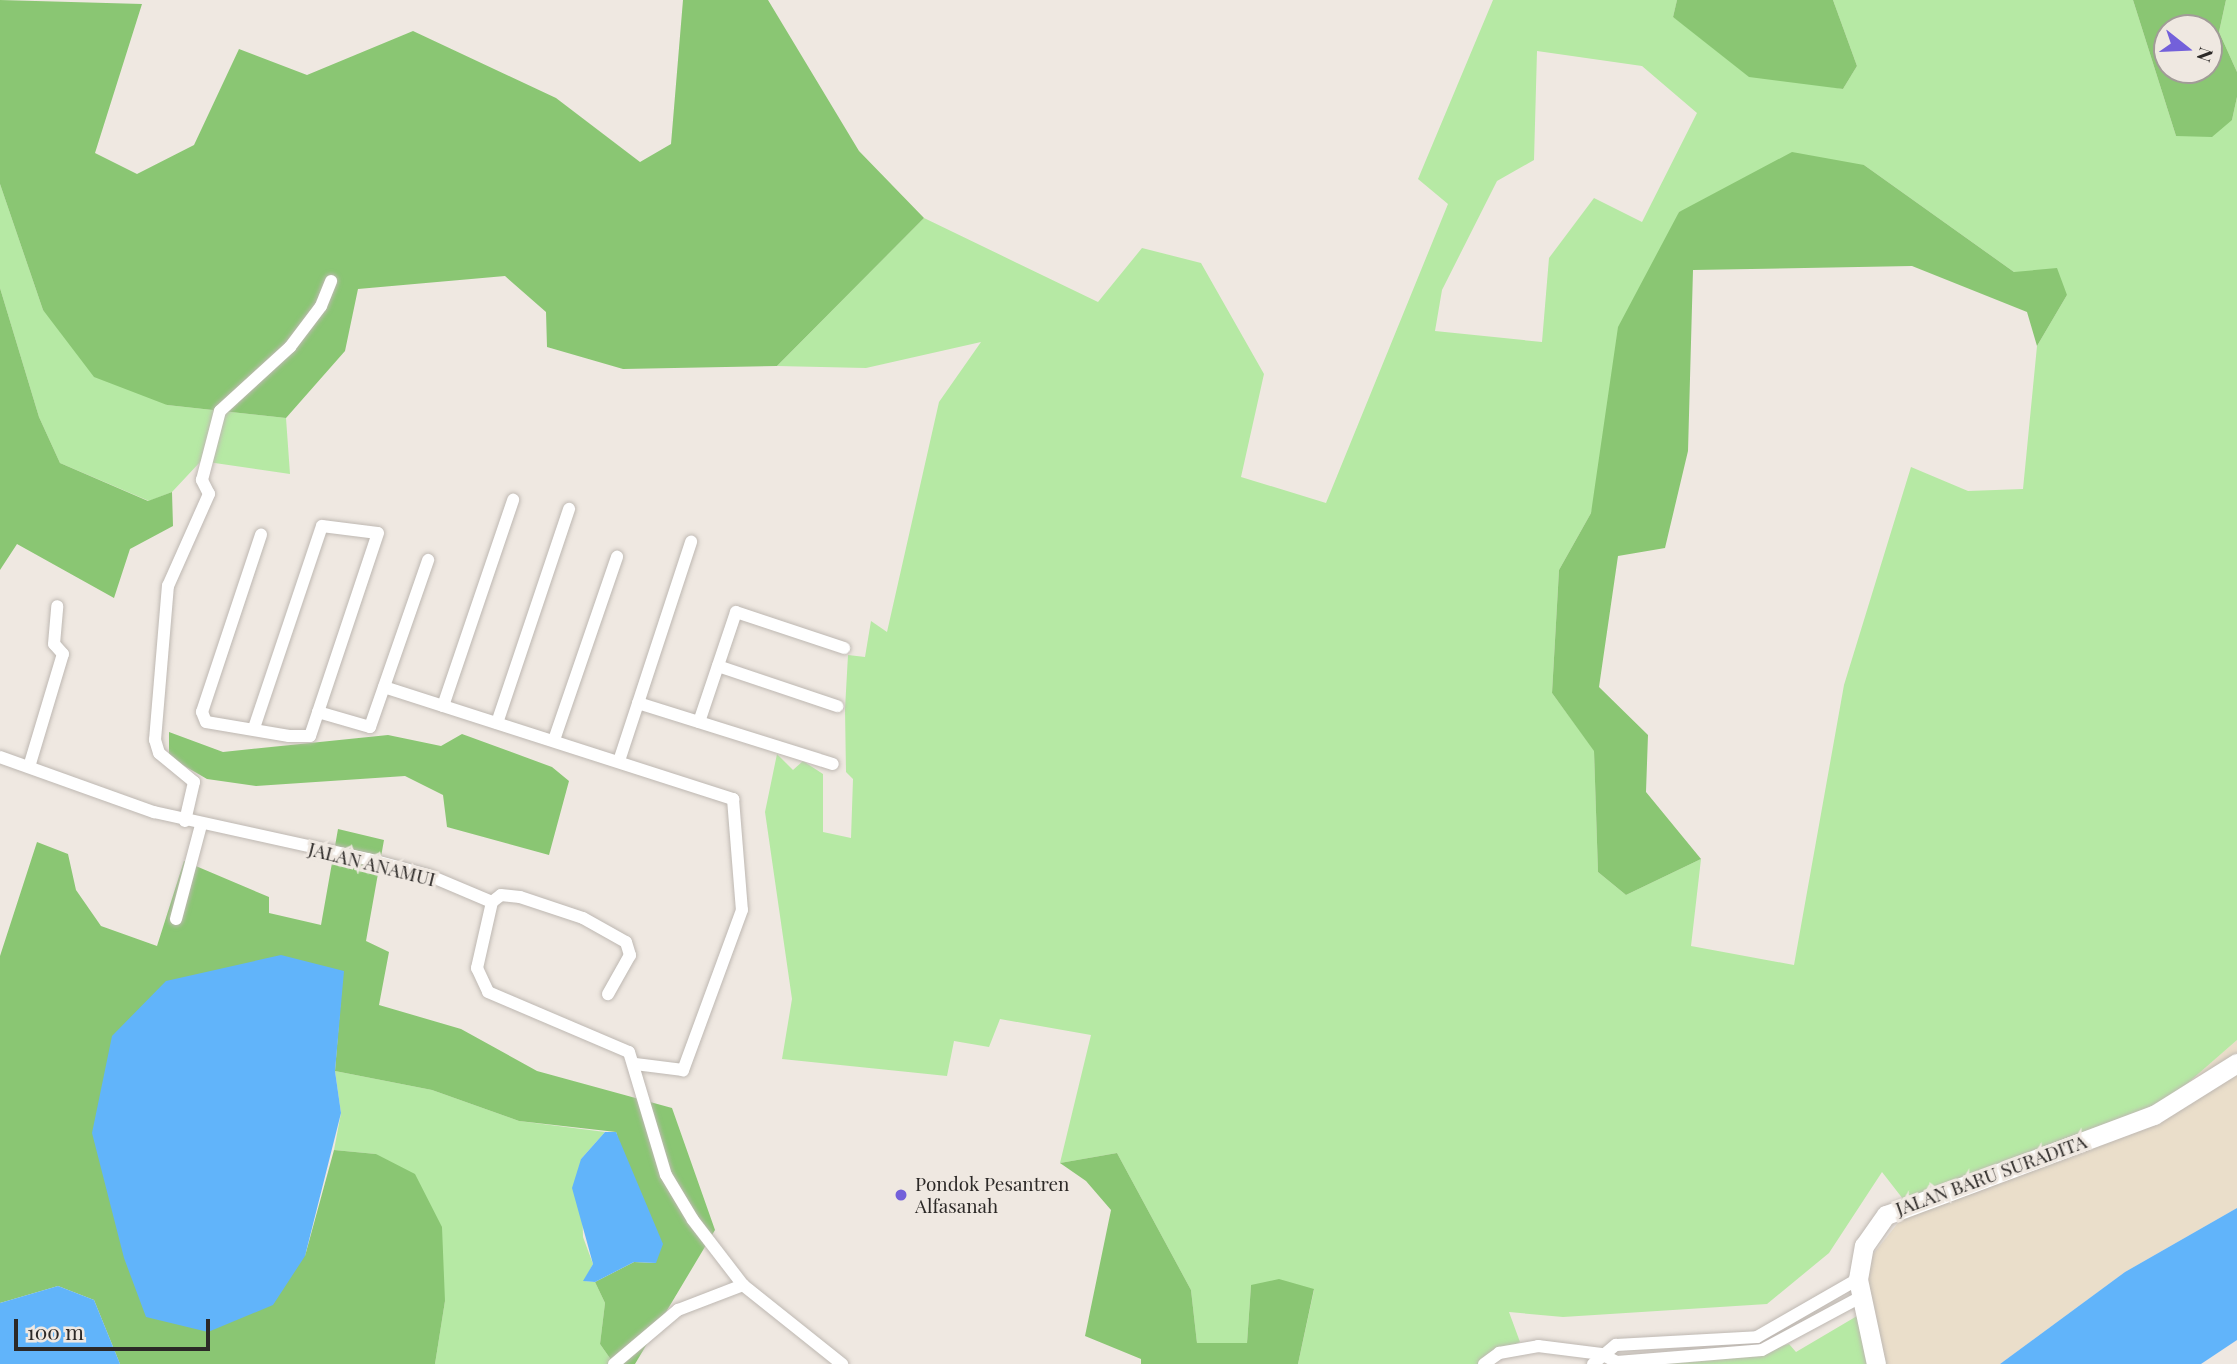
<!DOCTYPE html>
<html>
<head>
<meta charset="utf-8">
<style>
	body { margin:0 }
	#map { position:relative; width:2237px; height:1364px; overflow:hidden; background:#efe8e1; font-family:"Playfair Display",serif }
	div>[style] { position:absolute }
	.industrial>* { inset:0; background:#eadeca }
	.green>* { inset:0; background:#b6e9a4 }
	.forest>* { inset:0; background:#8ac673 }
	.water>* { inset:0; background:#61b4fa }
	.roads { filter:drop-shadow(0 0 2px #beb8b2) drop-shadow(0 0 2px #beb8b2) }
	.street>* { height:12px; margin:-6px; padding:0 6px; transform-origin:6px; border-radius:6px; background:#fff }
	.secondary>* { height:19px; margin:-9.5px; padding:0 9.5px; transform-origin:9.5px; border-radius:9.5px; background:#fff }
	.dots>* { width:19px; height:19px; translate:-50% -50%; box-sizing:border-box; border:4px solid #efe8e1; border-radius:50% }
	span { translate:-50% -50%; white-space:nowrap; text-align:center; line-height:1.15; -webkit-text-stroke:6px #efe8e1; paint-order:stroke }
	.street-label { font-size:19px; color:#2c2927 }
	.poi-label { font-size:19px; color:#2c2927 }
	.left { translate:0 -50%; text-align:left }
	.north { position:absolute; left:2153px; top:14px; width:70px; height:70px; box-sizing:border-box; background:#efe8e1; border:2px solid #a19c97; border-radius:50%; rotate:108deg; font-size:19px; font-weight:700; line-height:28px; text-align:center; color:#2c2927 }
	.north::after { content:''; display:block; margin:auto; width:24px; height:32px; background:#7360da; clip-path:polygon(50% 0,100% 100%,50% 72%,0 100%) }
	.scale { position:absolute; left:14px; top:1319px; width:196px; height:32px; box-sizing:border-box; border:4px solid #2c2927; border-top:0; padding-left:9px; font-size:21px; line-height:24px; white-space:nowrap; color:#2c2927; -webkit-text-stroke:5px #efe8e1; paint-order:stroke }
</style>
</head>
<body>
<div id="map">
	<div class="industrial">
		<div style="clip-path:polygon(2237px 1040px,2237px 1208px,2125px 1272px,2000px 1364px,1871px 1364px,1866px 1263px,1910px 1208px,2134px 1129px)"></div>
	</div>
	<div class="green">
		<div style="clip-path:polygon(evenodd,1493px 0,1677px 0,1673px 17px,1805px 82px,1843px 89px,1857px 66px,1833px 0,2133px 0,2176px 136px,2232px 120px,2237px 97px,2237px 1040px,2135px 1129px,1910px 1208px,1882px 1172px,1829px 1253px,1767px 1304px,1563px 1317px,1509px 1312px,1520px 1342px,1492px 1355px,1487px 1364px,1298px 1364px,1314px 1290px,1251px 1285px,1247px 1343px,1197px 1343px,1191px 1290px,1117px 1153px,1060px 1163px,1091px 1035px,1000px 1019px,989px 1047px,954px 1041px,947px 1076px,782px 1059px,792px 999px,765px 812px,777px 754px,793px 770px,803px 761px,823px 774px,823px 832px,851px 838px,853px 779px,846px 772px,845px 709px,848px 655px,865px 657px,871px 621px,887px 632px,939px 402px,981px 342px,866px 368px,777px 366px,924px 218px,1098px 302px,1142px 248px,1201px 263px,1264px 374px,1241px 477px,1326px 503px,1448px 204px,1418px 179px,1493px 0,1537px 51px,1642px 66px,1697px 113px,1642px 222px,1594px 198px,1549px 258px,1542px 342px,1435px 331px,1442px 290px,1497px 181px,1534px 160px,1537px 51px,1493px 0,1864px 165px,2014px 272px,2067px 295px,2037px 346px,2023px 489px,1968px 491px,1911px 467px,1844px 685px,1794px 965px,1691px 946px,1701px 859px,1626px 895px,1598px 872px,1594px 750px,1552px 693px,1559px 570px,1591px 513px,1679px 212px,1864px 165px)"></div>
		<div style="clip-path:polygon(2226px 0,2237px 0,2237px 72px,2219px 32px)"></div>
		<div style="clip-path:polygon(0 184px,43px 310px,167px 405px,286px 418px,290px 474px,201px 461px,172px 492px,149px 501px,60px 463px,39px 417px,0 288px)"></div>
		<div style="clip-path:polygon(335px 1071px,432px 1090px,519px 1121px,605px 1132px,581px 1159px,583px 1237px,593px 1264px,584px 1281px,595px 1282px,605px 1303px,600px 1344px,614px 1364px,435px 1364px,445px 1301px,376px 1154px,334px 1150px,341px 1113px)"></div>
		<div style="clip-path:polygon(1857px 1316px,1871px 1364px,1655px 1364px,1741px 1356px,1789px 1344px,1796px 1352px)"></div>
	</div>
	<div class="forest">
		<div style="clip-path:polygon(0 0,142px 4px,95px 153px,137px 174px,194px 145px,239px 49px,307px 75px,413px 31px,556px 98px,640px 162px,671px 144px,683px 0,768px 0,859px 151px,924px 218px,777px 366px,623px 369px,547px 347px,546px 312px,505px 276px,358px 289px,345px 351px,286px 418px,167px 405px,94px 377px,43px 310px,0 184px)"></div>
		<div style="clip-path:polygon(1677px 0,1833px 0,1857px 66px,1843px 89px,1749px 77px,1673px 17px)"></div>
		<div style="clip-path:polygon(evenodd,2133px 0,2226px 0,2219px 32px,2237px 72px,2237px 97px,2232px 120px,2212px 137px,2176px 136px,2133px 0,2167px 28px,2209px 28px,2209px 70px,2167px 70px,2167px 28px)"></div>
		<div style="clip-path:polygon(1792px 152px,1864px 165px,2014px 272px,2057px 268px,2067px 295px,2037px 346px,2027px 312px,1912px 266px,1693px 270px,1688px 451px,1665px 548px,1618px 556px,1599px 687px,1648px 735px,1646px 792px,1701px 859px,1626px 895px,1598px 872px,1594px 751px,1552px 693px,1559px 570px,1591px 513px,1618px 327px,1679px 212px)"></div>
		<div style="clip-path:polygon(0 288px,39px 417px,60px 463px,148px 501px,172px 492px,173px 526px,130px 549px,114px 598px,17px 544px,0 570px)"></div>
		<div style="clip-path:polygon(169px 732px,223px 752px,388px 735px,441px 746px,462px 734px,552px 767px,569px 781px,549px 855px,447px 827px,443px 795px,405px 776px,256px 786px,207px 779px,169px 757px)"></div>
		<div style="clip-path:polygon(338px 829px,384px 840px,366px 941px,389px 952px,379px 1005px,461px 1029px,537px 1071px,672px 1108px,715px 1230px,635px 1364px,614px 1364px,600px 1344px,605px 1303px,595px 1282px,634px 1262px,656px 1263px,616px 1132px,519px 1121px,432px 1090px,335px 1071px,343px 971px,305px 1256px,334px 1150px,376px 1154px,415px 1174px,442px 1227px,445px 1301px,435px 1364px,120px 1364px,94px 1300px,58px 1286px,0 1303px,0 956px,37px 842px,68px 854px,76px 890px,101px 926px,157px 946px,184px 861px,269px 897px,269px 913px,321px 925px)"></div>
		<div style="clip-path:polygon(1117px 1153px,1191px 1290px,1197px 1343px,1247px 1343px,1251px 1285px,1279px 1279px,1314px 1289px,1298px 1364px,1141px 1364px,1141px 1359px,1085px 1336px,1111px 1210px,1086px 1181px,1060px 1163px)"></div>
	</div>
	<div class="water">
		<div style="clip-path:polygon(281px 955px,344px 971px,335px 1071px,341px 1113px,305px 1256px,273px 1305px,208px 1332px,146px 1317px,124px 1258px,92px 1133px,112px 1036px,166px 981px)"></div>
		<div style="clip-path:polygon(605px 1132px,616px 1132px,663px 1244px,656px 1263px,634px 1262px,595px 1282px,583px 1281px,593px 1264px,572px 1188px,581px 1159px)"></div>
		<div style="clip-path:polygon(2237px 1208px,2237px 1340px,2201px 1364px,2000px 1364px,2125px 1272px)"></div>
		<div style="clip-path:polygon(58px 1286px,94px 1300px,120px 1364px,0 1364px,0 1303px)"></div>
	</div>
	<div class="roads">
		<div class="street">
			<div style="left:718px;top:666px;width:126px;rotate:18.6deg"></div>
			<div style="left:384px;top:687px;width:367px;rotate:17.8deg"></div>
			<div style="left:733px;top:799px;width:111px;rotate:85.4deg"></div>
			<div style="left:742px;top:910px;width:171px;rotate:110.2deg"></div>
			<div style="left:683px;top:1070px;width:48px;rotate:-172.9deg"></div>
			<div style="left:638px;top:703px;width:204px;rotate:17.4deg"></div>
			<div style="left:443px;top:706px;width:218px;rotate:-71.2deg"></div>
			<div style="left:318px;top:712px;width:54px;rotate:16.1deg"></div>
			<div style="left:370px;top:727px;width:177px;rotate:-70.8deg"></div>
			<div style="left:699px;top:722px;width:116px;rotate:-71.4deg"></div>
			<div style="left:736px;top:612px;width:114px;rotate:18.4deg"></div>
			<div style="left:497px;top:723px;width:226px;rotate:-71.4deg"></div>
			<div style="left:254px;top:728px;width:213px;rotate:-71.4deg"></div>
			<div style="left:322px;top:526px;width:56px;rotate:7.1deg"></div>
			<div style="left:378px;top:533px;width:214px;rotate:108.5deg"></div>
			<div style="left:310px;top:736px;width:21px;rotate:180deg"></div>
			<div style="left:289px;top:736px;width:84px;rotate:-170.4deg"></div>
			<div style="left:206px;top:722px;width:11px;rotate:-112deg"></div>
			<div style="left:202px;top:712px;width:187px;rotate:-71.6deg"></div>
			<div style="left:554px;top:740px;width:194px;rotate:-71deg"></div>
			<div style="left:0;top:757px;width:164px;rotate:19.7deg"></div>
			<div style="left:154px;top:812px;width:219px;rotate:12.4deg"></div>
			<div style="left:368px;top:859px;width:62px;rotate:14.9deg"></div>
			<div style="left:428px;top:875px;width:69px;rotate:22.9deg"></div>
			<div style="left:492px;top:902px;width:68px;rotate:102.8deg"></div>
			<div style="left:477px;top:968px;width:26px;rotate:65deg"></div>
			<div style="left:488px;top:992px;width:153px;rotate:23.1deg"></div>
			<div style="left:629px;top:1052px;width:128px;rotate:73.3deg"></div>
			<div style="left:666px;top:1175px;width:52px;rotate:59deg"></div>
			<div style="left:693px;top:1220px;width:82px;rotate:52.4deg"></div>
			<div style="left:743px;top:1285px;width:127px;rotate:38.6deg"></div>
			<div style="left:619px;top:761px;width:231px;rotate:-71.8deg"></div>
			<div style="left:29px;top:767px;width:118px;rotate:-73.3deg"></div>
			<div style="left:63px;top:654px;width:13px;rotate:-132deg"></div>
			<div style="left:54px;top:644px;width:38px;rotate:-85deg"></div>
			<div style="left:185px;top:821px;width:40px;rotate:-77deg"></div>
			<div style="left:194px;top:782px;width:45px;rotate:-140.4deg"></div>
			<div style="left:159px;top:753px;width:14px;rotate:-107deg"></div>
			<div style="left:155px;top:740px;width:155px;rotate:-85.2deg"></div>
			<div style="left:168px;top:586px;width:101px;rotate:-66deg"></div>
			<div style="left:209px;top:494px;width:16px;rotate:-117deg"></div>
			<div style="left:202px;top:480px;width:71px;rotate:-75.4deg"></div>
			<div style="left:220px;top:411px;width:95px;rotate:-42.4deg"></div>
			<div style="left:290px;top:347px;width:51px;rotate:-52.9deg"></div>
			<div style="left:321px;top:306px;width:27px;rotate:-68deg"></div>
			<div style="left:492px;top:902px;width:11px;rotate:-38deg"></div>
			<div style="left:501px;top:895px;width:19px;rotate:6deg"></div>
			<div style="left:520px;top:897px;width:66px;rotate:18.4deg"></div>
			<div style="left:583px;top:918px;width:49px;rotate:29.2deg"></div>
			<div style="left:626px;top:942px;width:14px;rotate:73deg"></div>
			<div style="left:630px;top:955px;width:45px;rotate:119.4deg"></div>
			<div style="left:176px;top:919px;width:97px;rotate:-75.1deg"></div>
			<div style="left:614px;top:1364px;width:84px;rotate:-40.2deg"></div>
			<div style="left:678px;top:1310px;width:70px;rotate:-21deg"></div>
			<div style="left:1484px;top:1364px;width:19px;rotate:-36deg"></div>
			<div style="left:1499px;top:1353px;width:40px;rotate:-10deg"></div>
			<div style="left:1538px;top:1346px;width:64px;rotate:7.2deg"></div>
			<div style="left:1601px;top:1354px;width:18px;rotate:27deg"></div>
			<div style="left:1617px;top:1362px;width:145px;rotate:-4.7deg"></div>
			<div style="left:1762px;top:1350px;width:112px;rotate:-28.2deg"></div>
			<div style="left:1593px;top:1364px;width:30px;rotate:-40deg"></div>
			<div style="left:1616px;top:1345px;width:141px;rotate:-3.2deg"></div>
			<div style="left:1757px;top:1337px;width:116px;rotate:-29.9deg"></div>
		</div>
		<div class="secondary">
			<div style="left:1876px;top:1364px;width:87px;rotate:-102deg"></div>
			<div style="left:1858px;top:1279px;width:34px;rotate:-80deg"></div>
			<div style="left:1864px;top:1246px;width:38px;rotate:-55deg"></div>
			<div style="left:1886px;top:1215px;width:286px;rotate:-20.5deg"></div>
			<div style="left:2154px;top:1115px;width:98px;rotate:-32.1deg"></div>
		</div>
	</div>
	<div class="dots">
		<div style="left:901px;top:1195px;background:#7360da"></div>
	</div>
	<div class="street-label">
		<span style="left:372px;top:864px;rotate:14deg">JALAN ANAMUI</span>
		<span style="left:1991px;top:1175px;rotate:-20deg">JALAN BARU SURADITA</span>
	</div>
	<div class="poi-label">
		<span class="left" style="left:915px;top:1195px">Pondok Pesantren<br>Alfasanah</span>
	</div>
	<div class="north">N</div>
	<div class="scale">100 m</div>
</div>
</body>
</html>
